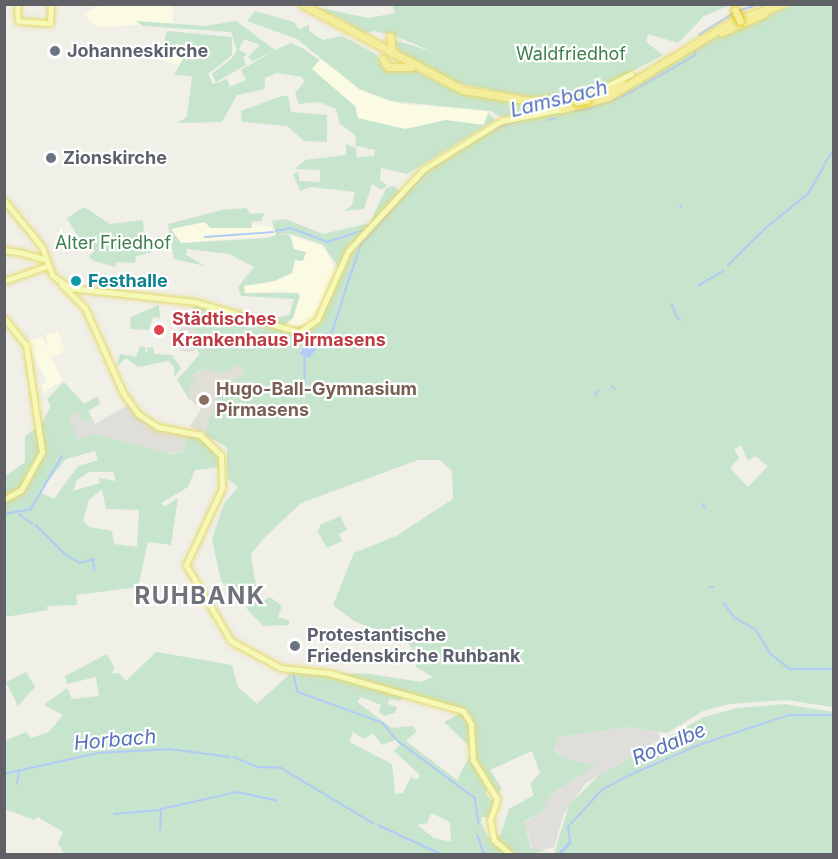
<!DOCTYPE html>
<html>
<head>
<meta charset="utf-8">
<style>
	body { margin:0 }
	#map { position:relative; width:838px; height:859px; overflow:hidden; background:#f0efe8; font-family:Inter,sans-serif }
	div>[style] { position:absolute }
	.commercial>* { inset:0; background:#fbfae2 }
	.industrial>* { inset:0; background:#dfdeda }
	.round { border-radius:50% }
	.education>* { inset:0; background:#dfdfd6 }
	.green>* { inset:0; background:#c7e4cd }
	.water>* { inset:0; background:#b1cbf7 }
	.stream>* { height:1.5px; margin:-0.75px; padding:0 0.75px; transform-origin:0.75px; border-radius:0.75px; background:#b1cbf7 }
	.canal>* { height:3px; margin:-1.5px; padding:0 1.5px; transform-origin:1.5px; border-radius:1.5px; background:#b1cbf7 }
	.roads { filter:drop-shadow(0 0 2px #e5d96c) drop-shadow(0 0 2px #e5d96c) }
	.major>* { height:5px; margin:-2.5px; padding:0 2.5px; transform-origin:2.5px; border-radius:2.5px; background:#f6f8b5 }
	.highway>* { height:7px; margin:-3.5px; padding:0 3.5px; transform-origin:3.5px; border-radius:3.5px; background:#f3ed9c }
	.bridges { filter:drop-shadow(0 0 2px #e1c816) drop-shadow(0 0 2px #e1c816) }
	.highway-bridge>* { height:7px; margin:-3.5px; padding:0 3.5px; transform-origin:3.5px; border-radius:3.5px; background:#f3ed9c }
	.dots>* { width:16px; height:16px; translate:-50% -50%; box-sizing:border-box; border:3px solid #fff; border-radius:50% }
	span { translate:-50% -50%; white-space:nowrap; text-align:center; line-height:1.15; -webkit-text-stroke:4.5px #fff; paint-order:stroke }
	.worship-label { font-size:18px; color:#5b616d; font-weight:700 }
	.left { translate:0 -50%; text-align:left }
	.park-label { font-size:18px; color:#3d7f4d }
	.culture-label { font-size:18px; color:#0d838f; font-weight:700 }
	.health-label { font-size:18px; color:#be3a42; font-weight:700 }
	.education-label { font-size:18px; color:#785e54; font-weight:700 }
	.water-label { font-size:20px; color:#5473ba; font-style:italic }
	.district-label { font-size:24px; color:#707379; font-weight:700; letter-spacing:1.5px }
	.frame { position:absolute; inset:0; border:6px solid #5f6167; pointer-events:none }
</style>
</head>
<body>
<div id="map">
	<div class="commercial">
		<div style="clip-path:polygon(99px 5px,173px 5px,173px 23px,97px 27px,84px 14px)"></div>
		<div style="clip-path:polygon(163px 47px,183px 51px,182px 66px,160px 60px)"></div>
		<div style="clip-path:polygon(321px 59px,367px 93px,402px 104px,487px 111px,489px 121px,476px 126px,446px 120px,405px 129px,358px 118px,355px 106px,312px 69px)"></div>
		<div style="clip-path:polygon(205px 222px,271px 226px,275px 235px,181px 243px,171px 229px)"></div>
		<div style="clip-path:polygon(290px 235px,324px 247px,335px 270px,312px 324px,288px 328px,285px 324px,293px 318px,300px 295px,285px 291px,245px 293px,243px 286px,292px 273px,295px 260px,306px 252px,294px 249px)"></div>
		<div style="clip-path:polygon(58px 331px,65px 352px,53px 356px,49px 350px,62px 381px,43px 393px,42px 384px,47px 382px,27px 342px,42px 337px,49px 349px,45px 335px)"></div>
	</div>
	<div class="industrial">
		<div class="round" style="left:175px;top:326px;width:26px;height:26px"></div>
		<div style="clip-path:polygon(128px 405px,157px 429px,188px 432px,184px 452px,162px 453px,95px 434px,77px 439px,69px 427px,69px 417px,77px 412px,84px 423px,92px 418px,95px 424px)"></div>
		<div style="clip-path:polygon(626px 727px,658px 732px,661px 739px,586px 783px,564px 813px,554px 848px,533px 850px,524px 822px,541px 813px,551px 794px,597px 765px,571px 760px,553px 749px,559px 737px)"></div>
	</div>
	<div class="education">
		<div style="clip-path:polygon(240px 365px,245px 374px,205px 433px,190px 427px,201px 408px,189px 399px,189px 376px,203px 369px,222px 373px)"></div>
	</div>
	<div class="green">
		<div style="clip-path:polygon(392px 4px,730px 5px,704px 16px,678px 43px,648px 34px,646px 42px,663px 55px,587px 95px,538px 99px,452px 82px,390px 49px,392px 39px,433px 52px,393px 35px,373px 31px,364px 34px,342px 19px,305px 5px,369px 18px,395px 13px)"></div>
		<div style="clip-path:polygon(evenodd,793px 5px,833px 5px,833px 707px,786px 700px,729px 704px,703px 711px,667px 733px,626px 727px,559px 737px,553px 750px,571px 760px,597px 765px,551px 794px,541px 813px,524px 821px,531px 848px,546px 850px,532px 854px,64px 854px,58px 843px,63px 832px,38px 817px,34px 820px,5px 809px,4px 741px,26px 732px,31px 738px,49px 732px,63px 715px,44px 705px,67px 688px,72px 699px,99px 696px,96px 677px,67px 684px,65px 676px,107px 654px,114px 667px,112px 674px,119px 673px,126px 681px,156px 652px,232px 665px,238px 687px,257px 704px,292px 672px,370px 674px,421px 682px,433px 677px,416px 667px,416px 655px,407px 641px,354px 621px,333px 605px,354px 553px,396px 536px,453px 499px,452px 471px,440px 460px,418px 460px,301px 503px,265px 537px,251px 554px,255px 582px,263px 601px,270px 597px,282px 606px,278px 617px,289px 620px,289px 625px,263px 626px,221px 581px,212px 539px,224px 504px,238px 487px,227px 478px,227px 447px,204px 435px,221px 387px,245px 374px,240px 365px,222px 373px,202px 369px,191px 375px,196px 387px,190px 383px,189px 399px,177px 380px,200px 354px,196px 348px,204px 338px,191px 325px,181px 326px,195px 306px,281px 317px,289px 315px,294px 299px,241px 296px,238px 287px,254px 267px,229px 254px,187px 249px,186px 255px,205px 266px,174px 259px,168px 224px,222px 210px,246px 208px,251px 214px,265px 213px,261px 221px,251px 222px,252px 228px,210px 228px,205px 222px,171px 229px,181px 243px,267px 238px,276px 235px,272px 221px,285px 219px,323px 234px,370px 223px,386px 188px,394px 186px,400px 192px,390px 213px,421px 172px,503px 122px,509px 126px,528px 120px,529px 114px,585px 108px,608px 99px,709px 39px,793px 5px,278px 234px,290px 234px,322px 244px,339px 268px,320px 317px,312px 324px,288px 328px,286px 324px,293px 318px,300px 295px,297px 293px,245px 293px,244px 286px,275px 281px,292px 273px,295px 260px,303px 261px,306px 252px,294px 249px,290px 235px,278px 234px,793px 5px,333px 331px,309px 358px,299px 354px,303px 344px,333px 331px,793px 5px,741px 445px,748px 461px,755px 456px,768px 466px,748px 487px,730px 468px,739px 458px,734px 449px,741px 445px,793px 5px,403px 693px,462px 708px,471px 715px,474px 760px,499px 795px,501px 787px,490px 770px,532px 751px,540px 773px,530px 784px,534px 795px,509px 809px,500px 836px,489px 838px,481px 823px,482px 817px,490px 817px,496px 797px,491px 800px,485px 793px,490px 788px,471px 753px,457px 780px,406px 741px,417px 731px,412px 726px,392px 728px,357px 702px,361px 697px,381px 705px,379px 712px,384px 716px,395px 713px,397px 707px,388px 704px,389px 699px,400px 701px,403px 693px,793px 5px,353px 732px,364px 739px,373px 733px,382px 745px,395px 740px,400px 745px,394px 751px,420px 775px,417px 780px,411px 777px,403px 793px,395px 794px,392px 764px,349px 742px,353px 732px,793px 5px,431px 813px,450px 822px,451px 842px,434px 838px,417px 825px,427px 823px,431px 813px)"></div>
		<div style="clip-path:polygon(255px 11px,294px 22px,299px 29px,309px 25px,309px 31px,323px 40px,342px 36px,376px 54px,383px 66px,410px 68px,460px 93px,535px 106px,569px 105px,501px 117px,491px 111px,390px 101px,359px 89px,297px 39px,247px 21px)"></div>
		<div style="clip-path:polygon(136px 21px,205px 26px,236px 21px,275px 50px,291px 43px,304px 49px,319px 60px,312px 69px,355px 106px,358px 118px,405px 129px,446px 120px,484px 125px,488px 113px,495px 120px,407px 174px,381px 168px,380px 180px,387px 185px,382px 190px,372px 184px,364px 209px,344px 211px,352px 205px,355px 192px,311px 187px,300px 191px,293px 174px,299px 172px,299px 181px,320px 182px,320px 170px,295px 169px,305px 160px,346px 155px,346px 144px,356px 148px,357px 157px,374px 156px,375px 150px,356px 146px,355px 135px,340px 124px,336px 109px,319px 102px,299px 104px,295px 93px,304px 82px,302px 77px,276px 73px,265px 78px,265px 89px,237px 95px,222px 122px,177px 123px,187px 117px,192px 76px,174px 75px,185px 55px,163px 47px,167px 31px,232px 37px,232px 55px,208px 74px,213px 84px,227px 79px,230px 87px,246px 80px,241px 70px,275px 50px,253px 61px,248px 57px,260px 45px,244px 39px,239px 50px,247px 54px,243px 57px,246px 65px,216px 82px,212px 74px,232px 58px,237px 50px,231px 32px,143px 26px)"></div>
		<div style="clip-path:polygon(281px 96px,288px 96px,291px 112px,327px 115px,327px 142px,304px 141px,287px 126px,242px 122px,241px 111px)"></div>
		<div style="clip-path:polygon(84px 207px,110px 224px,143px 220px,144px 238px,152px 252px,136px 256px,135px 263px,117px 262px,115px 267px,94px 261px,89px 257px,95px 250px,85px 249px,67px 218px)"></div>
		<div style="clip-path:polygon(159px 305px,160px 318px,153px 317px,149px 330px,130px 329px,131px 317px)"></div>
		<div style="clip-path:polygon(140px 346px,145px 347px,146px 355px,148px 347px,154px 348px,154px 354px,172px 355px,181px 368px,174px 378px,174px 366px,168px 361px,138px 367px,126px 358px,116px 367px,120px 354px,136px 357px)"></div>
		<div style="clip-path:polygon(evenodd,64px 382px,84px 404px,98px 396px,100px 404px,88px 411px,92px 418px,84px 423px,77px 412px,69px 417px,77px 439px,95px 434px,171px 454px,184px 452px,188px 432px,202px 437px,218px 452px,223px 467px,195px 470px,188px 487px,161px 503px,164px 507px,178px 498px,171px 545px,148px 542px,138px 587px,76px 595px,77px 605px,47px 606px,48px 610px,5px 617px,4px 477px,25px 462px,25px 436px,40px 426px,51px 406px,47px 399px,64px 382px,95px 451px,98px 460px,78px 466px,54px 499px,39px 492px,66px 459px,95px 451px,64px 382px,89px 472px,113px 472px,116px 481px,99px 478px,100px 483px,73px 491px,77px 480px,89px 472px,64px 382px,102px 489px,106px 509px,139px 510px,137px 547px,114px 544px,112px 531px,89px 527px,83px 521px,89px 500px,102px 489px)"></div>
		<div style="clip-path:polygon(340px 516px,347px 530px,339px 534px,342px 541px,327px 548px,318px 532px,320px 525px)"></div>
		<div style="clip-path:polygon(26px 672px,35px 687px,18px 706px,6px 682px)"></div>
		<div style="clip-path:polygon(785px 704px,833px 712px,833px 854px,554px 854px,569px 805px,599px 775px,704px 717px,737px 708px)"></div>
		<div style="clip-path:polygon(463px 712px,468px 718px,471px 748px,444px 722px)"></div>
	</div>
	<div class="water">
		<div style="clip-path:polygon(333px 331px,309px 358px,299px 354px,307px 341px)"></div>
	</div>
	<div class="stream">
		<div style="left:738px;top:11px;width:23px;rotate:-18deg"></div>
		<div style="left:699px;top:35px;width:41px;rotate:-32.2deg"></div>
		<div style="left:542px;top:116px;width:48px;rotate:-8.5deg"></div>
		<div style="left:589px;top:109px;width:35px;rotate:-20deg"></div>
		<div style="left:622px;top:97px;width:83px;rotate:-29.7deg"></div>
		<div style="left:694px;top:56px;width:10px;rotate:-73deg"></div>
		<div style="left:548px;top:120px;width:8px;rotate:-14deg"></div>
		<div style="left:825px;top:163px;width:16px;rotate:-55deg"></div>
		<div style="left:434px;top:166px;width:74px;rotate:-31.1deg"></div>
		<div style="left:497px;top:128px;width:43px;rotate:-16.3deg"></div>
		<div style="left:681px;top:206px;width:1px;rotate:90deg"></div>
		<div style="left:768px;top:226px;width:51px;rotate:-38.7deg"></div>
		<div style="left:808px;top:194px;width:32px;rotate:-60deg"></div>
		<div style="left:276px;top:231px;width:15px;rotate:-11deg"></div>
		<div style="left:291px;top:228px;width:39px;rotate:21deg"></div>
		<div style="left:327px;top:242px;width:38px;rotate:-18deg"></div>
		<div style="left:205px;top:237px;width:68px;rotate:-4.2deg"></div>
		<div style="left:728px;top:265px;width:54px;rotate:-44.3deg"></div>
		<div style="left:698px;top:286px;width:29px;rotate:-31deg"></div>
		<div style="left:344px;top:294px;width:52px;rotate:-70.9deg"></div>
		<div style="left:361px;top:245px;width:103px;rotate:-48.1deg"></div>
		<div style="left:672px;top:304px;width:11px;rotate:68deg"></div>
		<div style="left:676px;top:316px;width:6px;rotate:39deg"></div>
		<div style="left:332px;top:332px;width:39px;rotate:-72deg"></div>
		<div style="left:305px;top:355px;width:29px;rotate:90deg"></div>
		<div style="left:612px;top:386px;width:4px;rotate:45deg"></div>
		<div style="left:597px;top:392px;width:1px;rotate:-45deg"></div>
		<div style="left:595px;top:395px;width:3px;rotate:-45deg"></div>
		<div style="left:703px;top:504px;width:4px;rotate:56deg"></div>
		<div style="left:4px;top:514px;width:27px;rotate:-10deg"></div>
		<div style="left:31px;top:509px;width:61px;rotate:-59.7deg"></div>
		<div style="left:19px;top:514px;width:17px;rotate:36deg"></div>
		<div style="left:36px;top:525px;width:40px;rotate:45deg"></div>
		<div style="left:65px;top:554px;width:17px;rotate:31deg"></div>
		<div style="left:80px;top:563px;width:14px;rotate:-17deg"></div>
		<div style="left:93px;top:559px;width:7px;rotate:82deg"></div>
		<div style="left:95px;top:567px;width:3px;rotate:90deg"></div>
		<div style="left:710px;top:587px;width:3px"></div>
		<div style="left:724px;top:603px;width:19px;rotate:54deg"></div>
		<div style="left:735px;top:618px;width:23px;rotate:29deg"></div>
		<div style="left:757px;top:631px;width:26px;rotate:59deg"></div>
		<div style="left:770px;top:653px;width:26px;rotate:39deg"></div>
		<div style="left:790px;top:669px;width:44px"></div>
		<div style="left:294px;top:675px;width:17px;rotate:77deg"></div>
		<div style="left:298px;top:692px;width:88px;rotate:19.9deg"></div>
		<div style="left:383px;top:723px;width:21px;rotate:51deg"></div>
		<div style="left:398px;top:741px;width:96px;rotate:36.5deg"></div>
		<div style="left:475px;top:798px;width:26px;rotate:81deg"></div>
		<div style="left:234px;top:757px;width:25px;rotate:23deg"></div>
		<div style="left:257px;top:767px;width:24px;rotate:2deg"></div>
		<div style="left:281px;top:768px;width:107px;rotate:30.9deg"></div>
		<div style="left:4px;top:774px;width:96px;rotate:-12.6deg"></div>
		<div style="left:98px;top:753px;width:72px;rotate:-3.2deg"></div>
		<div style="left:170px;top:749px;width:60px;rotate:7.7deg"></div>
		<div style="left:17px;top:784px;width:14px;rotate:-82deg"></div>
		<div style="left:114px;top:814px;width:46px;rotate:-5deg"></div>
		<div style="left:378px;top:825px;width:69px;rotate:24.7deg"></div>
		<div style="left:160px;top:830px;width:21px;rotate:-87deg"></div>
		<div style="left:161px;top:809px;width:78px;rotate:-12.6deg"></div>
		<div style="left:237px;top:792px;width:40px;rotate:12deg"></div>
		<div style="left:478px;top:835px;width:20px;rotate:72deg"></div>
		<div style="left:570px;top:842px;width:15px;rotate:-98deg"></div>
		<div style="left:568px;top:827px;width:50px;rotate:-47.4deg"></div>
		<div style="left:602px;top:790px;width:32px;rotate:-28deg"></div>
		<div style="left:630px;top:775px;width:75px;rotate:-23.5deg"></div>
		<div style="left:699px;top:745px;width:95px;rotate:-18.4deg"></div>
		<div style="left:789px;top:715px;width:43px"></div>
	</div>
	<div class="canal">
		<div style="left:558px;top:854px;width:17px;rotate:-45deg"></div>
	</div>
	<div class="roads">
		<div class="major">
			<div style="left:17px;top:4px;width:17px;rotate:87deg"></div>
			<div style="left:18px;top:21px;width:32px;rotate:4deg"></div>
			<div style="left:50px;top:23px;width:19px;rotate:-87deg"></div>
			<div style="left:595px;top:92px;width:40px;rotate:-26.6deg"></div>
			<div style="left:4px;top:200px;width:60px;rotate:51deg"></div>
			<div style="left:42px;top:247px;width:30px;rotate:70deg"></div>
			<div style="left:52px;top:275px;width:22px;rotate:36deg"></div>
			<div style="left:70px;top:288px;width:126px;rotate:6.4deg"></div>
			<div style="left:195px;top:302px;width:108px;rotate:16.1deg"></div>
			<div style="left:299px;top:332px;width:22px;rotate:-34deg"></div>
			<div style="left:317px;top:320px;width:76px;rotate:-65.8deg"></div>
			<div style="left:348px;top:251px;width:112px;rotate:-47.2deg"></div>
			<div style="left:424px;top:169px;width:91px;rotate:-31.9deg"></div>
			<div style="left:501px;top:121px;width:63px;rotate:-11deg"></div>
			<div style="left:4px;top:250px;width:18px;rotate:9deg"></div>
			<div style="left:22px;top:253px;width:24px;rotate:15deg"></div>
			<div style="left:4px;top:281px;width:46px;rotate:-19.2deg"></div>
			<div style="left:61px;top:284px;width:34px;rotate:45deg"></div>
			<div style="left:85px;top:308px;width:93px;rotate:65.9deg"></div>
			<div style="left:123px;top:393px;width:26px;rotate:54deg"></div>
			<div style="left:138px;top:414px;width:24px;rotate:33deg"></div>
			<div style="left:158px;top:427px;width:43px;rotate:10.8deg"></div>
			<div style="left:200px;top:435px;width:29px;rotate:44deg"></div>
			<div style="left:221px;top:455px;width:33px;rotate:88deg"></div>
			<div style="left:222px;top:488px;width:85px;rotate:115.1deg"></div>
			<div style="left:186px;top:565px;width:88px;rotate:59.4deg"></div>
			<div style="left:231px;top:641px;width:57px;rotate:28.4deg"></div>
			<div style="left:281px;top:668px;width:48px;rotate:5.9deg"></div>
			<div style="left:329px;top:673px;width:139px;rotate:15.8deg"></div>
			<div style="left:463px;top:711px;width:15px;rotate:58deg"></div>
			<div style="left:471px;top:724px;width:36px;rotate:87deg"></div>
			<div style="left:473px;top:760px;width:46px;rotate:58.4deg"></div>
			<div style="left:497px;top:799px;width:22px;rotate:108deg"></div>
			<div style="left:490px;top:820px;width:20px;rotate:79deg"></div>
			<div style="left:494px;top:840px;width:21px;rotate:41deg"></div>
			<div style="left:4px;top:318px;width:35px;rotate:51deg"></div>
			<div style="left:26px;top:345px;width:108px;rotate:81.5deg"></div>
			<div style="left:42px;top:452px;width:43px;rotate:118.9deg"></div>
			<div style="left:21px;top:490px;width:19px;rotate:152deg"></div>
		</div>
		<div class="highway">
			<div style="left:302px;top:4px;width:183px;rotate:28.1deg"></div>
			<div style="left:463px;top:90px;width:68px;rotate:9.3deg"></div>
			<div style="left:530px;top:101px;width:53px;rotate:-3.2deg"></div>
			<div style="left:722px;top:32px;width:47px;rotate:-23.8deg"></div>
			<div style="left:390px;top:36px;width:17px;rotate:83deg"></div>
			<div style="left:383px;top:59px;width:9px;rotate:58deg"></div>
			<div style="left:388px;top:67px;width:23px"></div>
			<div style="left:592px;top:96px;width:33px;rotate:-21deg"></div>
			<div style="left:562px;top:109px;width:48px;rotate:-14.6deg"></div>
			<div style="left:608px;top:97px;width:149px;rotate:-31.2deg"></div>
			<div style="left:735px;top:20px;width:50px;rotate:-18.8deg"></div>
		</div>
	</div>
	<div class="bridges">
		<div class="highway-bridge">
			<div style="left:735px;top:10px;width:12px;rotate:66deg"></div>
			<div style="left:577px;top:102px;width:10px;rotate:-11deg"></div>
		</div>
	</div>
	<div class="dots">
		<div style="left:55px;top:51px;background:#6b7280"></div>
		<div style="left:51px;top:158px;background:#6b7280"></div>
		<div style="left:76px;top:281px;background:#0f9aa8"></div>
		<div style="left:159px;top:330px;background:#e0444e"></div>
		<div style="left:204px;top:400px;background:#8d6e63"></div>
		<div style="left:295px;top:646px;background:#6b7280"></div>
	</div>
	<div class="worship-label">
		<span class="left" style="left:67px;top:51px">Johanneskirche</span>
		<span class="left" style="left:63px;top:158px">Zionskirche</span>
		<span class="left" style="left:307px;top:646px">Protestantische<br>Friedenskirche Ruhbank</span>
	</div>
	<div class="park-label">
		<span style="left:571px;top:54px">Waldfriedhof</span>
		<span style="left:113px;top:243px">Alter Friedhof</span>
	</div>
	<div class="culture-label">
		<span class="left" style="left:88px;top:281px">Festhalle</span>
	</div>
	<div class="health-label">
		<span class="left" style="left:172px;top:330px">Städtisches<br>Krankenhaus Pirmasens</span>
	</div>
	<div class="education-label">
		<span class="left" style="left:216px;top:400px">Hugo-Ball-Gymnasium<br>Pirmasens</span>
	</div>
	<div class="water-label">
		<span style="left:559px;top:99px;rotate:-14deg">Lamsbach</span>
		<span style="left:115px;top:740px;rotate:-5deg">Horbach</span>
		<span style="left:669px;top:744px;rotate:-23deg">Rodalbe</span>
	</div>
	<div class="district-label">
		<span style="left:200px;top:596px">RUHBANK</span>
	</div>
	<div class="frame"></div>
</div>
</body>
</html>
